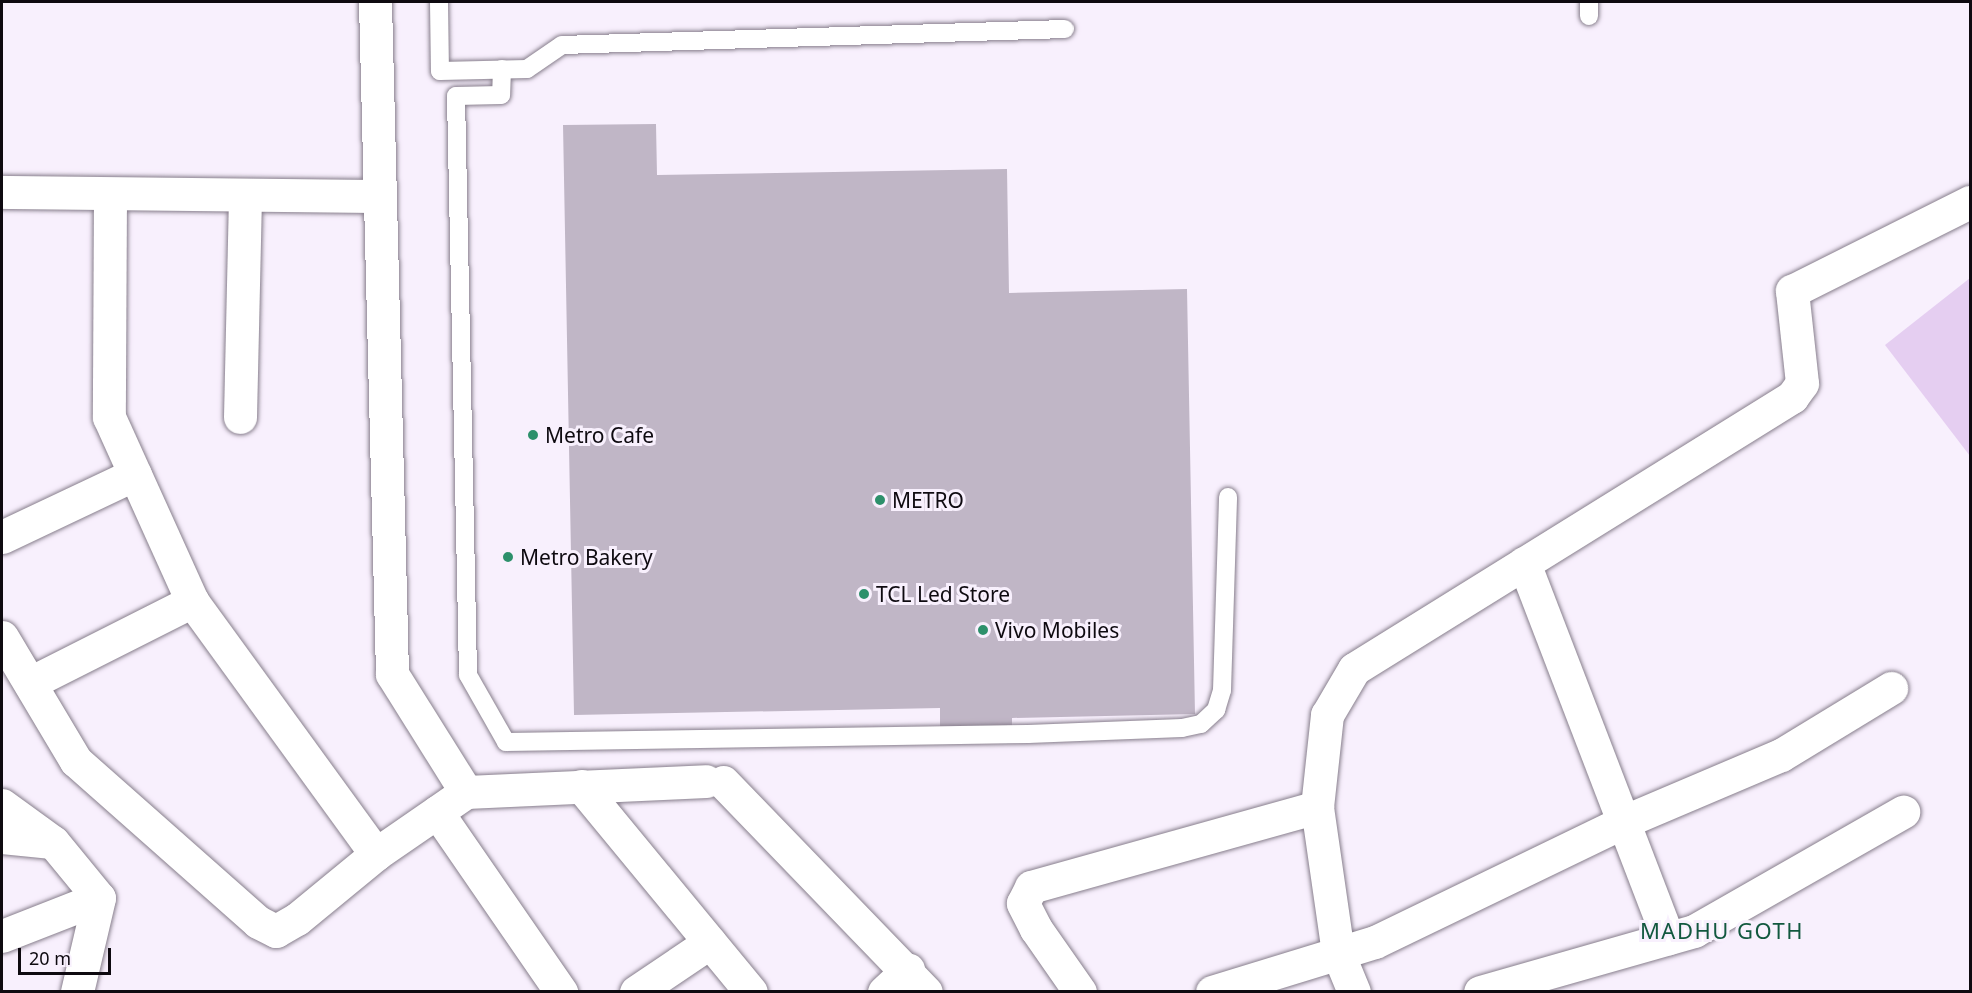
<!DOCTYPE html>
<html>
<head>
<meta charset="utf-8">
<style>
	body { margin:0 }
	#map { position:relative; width:1972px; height:993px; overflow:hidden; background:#f8f0fd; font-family:"Noto Sans",sans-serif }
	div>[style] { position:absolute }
	.green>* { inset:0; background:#e5cef1 }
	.building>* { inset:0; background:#c0b6c6 }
	.roads { filter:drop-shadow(0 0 2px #877e8c) drop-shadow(0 0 2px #877e8c) }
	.lane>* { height:18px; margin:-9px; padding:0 9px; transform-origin:9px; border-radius:9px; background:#fff }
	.street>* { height:33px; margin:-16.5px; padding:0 16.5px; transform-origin:16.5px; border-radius:16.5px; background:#fff }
	.dots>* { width:16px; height:16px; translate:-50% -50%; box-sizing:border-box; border:3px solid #f8f0fd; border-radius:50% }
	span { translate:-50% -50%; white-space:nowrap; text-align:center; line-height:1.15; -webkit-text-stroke:6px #f8f0fd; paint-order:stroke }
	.poi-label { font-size:21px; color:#0e0a10 }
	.left { translate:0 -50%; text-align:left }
	.neighbourhood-label { font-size:22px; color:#12583f; letter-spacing:1.5px }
	.frame { position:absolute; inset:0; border:3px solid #0e0a10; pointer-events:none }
	.scale { position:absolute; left:18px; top:948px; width:93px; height:27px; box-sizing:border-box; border:3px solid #0e0a10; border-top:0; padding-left:8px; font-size:18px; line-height:21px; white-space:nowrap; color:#0e0a10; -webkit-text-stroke:4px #f8f0fd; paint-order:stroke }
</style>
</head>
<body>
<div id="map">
	<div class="green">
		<div style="clip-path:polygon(1970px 278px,1970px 456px,1885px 345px)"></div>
	</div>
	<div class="building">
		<div style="clip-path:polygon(656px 124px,657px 175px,1007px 169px,1009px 293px,1187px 289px,1195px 714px,1012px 718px,1012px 732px,940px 733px,940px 708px,574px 715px,563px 125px)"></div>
	</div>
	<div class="roads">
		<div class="lane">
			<div style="left:439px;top:2px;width:69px;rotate:89.2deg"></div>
			<div style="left:440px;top:71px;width:87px;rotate:-1.3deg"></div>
			<div style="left:527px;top:69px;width:42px;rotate:-34.4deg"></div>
			<div style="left:562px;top:45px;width:503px;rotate:-1.82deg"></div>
			<div style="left:1589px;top:16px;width:14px;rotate:-90deg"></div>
			<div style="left:502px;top:69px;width:26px;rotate:92deg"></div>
			<div style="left:501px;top:95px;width:45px;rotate:178.7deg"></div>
			<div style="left:456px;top:96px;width:579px;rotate:88.81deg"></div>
			<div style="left:468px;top:675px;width:77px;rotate:60.4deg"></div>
			<div style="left:506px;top:742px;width:522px;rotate:-0.88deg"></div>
			<div style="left:1028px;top:734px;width:154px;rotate:-2.2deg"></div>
			<div style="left:1182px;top:728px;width:19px;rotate:-12deg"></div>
			<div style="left:1201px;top:724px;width:21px;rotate:-43deg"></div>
			<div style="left:1216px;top:710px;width:21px;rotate:-73deg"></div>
			<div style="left:1222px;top:690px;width:193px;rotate:-88.2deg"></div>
		</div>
		<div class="street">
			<div style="left:375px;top:2px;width:672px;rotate:88.55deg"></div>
			<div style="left:392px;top:674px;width:139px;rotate:57.9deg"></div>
			<div style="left:466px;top:792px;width:240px;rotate:-2.6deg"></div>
			<div style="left:2px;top:192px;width:378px;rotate:0.6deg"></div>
			<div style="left:110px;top:194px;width:223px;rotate:90.3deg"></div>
			<div style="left:109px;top:417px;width:202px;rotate:65.7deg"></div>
			<div style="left:192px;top:601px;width:313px;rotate:54deg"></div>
			<div style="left:240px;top:417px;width:222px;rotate:-88.7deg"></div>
			<div style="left:2px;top:537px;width:147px;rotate:-25.3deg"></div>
			<div style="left:1524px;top:563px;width:402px;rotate:69deg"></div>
			<div style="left:2px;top:637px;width:144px;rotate:59.2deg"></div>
			<div style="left:76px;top:761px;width:243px;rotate:41.5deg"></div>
			<div style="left:258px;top:922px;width:20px;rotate:27deg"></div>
			<div style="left:276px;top:931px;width:24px;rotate:-30deg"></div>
			<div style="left:297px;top:919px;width:102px;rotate:-39.4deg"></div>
			<div style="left:376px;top:854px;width:109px;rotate:-34.6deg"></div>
			<div style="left:30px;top:683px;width:182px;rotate:-26.8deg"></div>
			<div style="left:723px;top:782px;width:292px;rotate:46deg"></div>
			<div style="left:581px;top:786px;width:267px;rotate:50.5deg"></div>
			<div style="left:2px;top:805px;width:63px;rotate:36deg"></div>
			<div style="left:53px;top:842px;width:72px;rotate:50.6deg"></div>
			<div style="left:99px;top:898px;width:97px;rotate:103.2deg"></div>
			<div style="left:437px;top:812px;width:219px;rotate:55.4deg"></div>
			<div style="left:2px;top:837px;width:50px;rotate:5.7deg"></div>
			<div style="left:2px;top:936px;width:104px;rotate:-21.4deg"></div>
			<div style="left:636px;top:992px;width:89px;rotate:-34deg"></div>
			<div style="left:884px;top:992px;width:33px;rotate:-43deg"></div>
			<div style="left:1080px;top:992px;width:77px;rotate:-124.9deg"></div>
			<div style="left:1036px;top:929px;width:29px;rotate:-117deg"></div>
			<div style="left:1023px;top:903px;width:18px;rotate:-63deg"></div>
			<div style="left:1031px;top:887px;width:297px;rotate:-15.6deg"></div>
			<div style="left:1212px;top:992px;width:170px;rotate:-17.1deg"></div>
			<div style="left:1375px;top:942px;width:276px;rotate:-25.8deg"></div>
			<div style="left:1623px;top:822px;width:172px;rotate:-23deg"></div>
			<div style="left:1781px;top:755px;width:129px;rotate:-31.3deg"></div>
			<div style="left:1354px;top:992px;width:42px;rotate:-112.3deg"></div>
			<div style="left:1338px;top:953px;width:148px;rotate:-98.2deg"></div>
			<div style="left:1317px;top:807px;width:93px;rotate:-83.8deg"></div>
			<div style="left:1327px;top:715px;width:53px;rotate:-59.6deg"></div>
			<div style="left:1354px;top:669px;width:516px;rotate:-31.84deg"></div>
			<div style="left:1792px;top:397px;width:17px;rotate:-54deg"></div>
			<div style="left:1802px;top:383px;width:93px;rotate:-96.2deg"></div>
			<div style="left:1792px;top:291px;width:199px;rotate:-26.6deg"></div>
			<div style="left:1480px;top:992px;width:223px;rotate:-15.9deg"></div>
			<div style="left:1694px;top:931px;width:241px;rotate:-29.7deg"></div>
		</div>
	</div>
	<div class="dots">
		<div style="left:533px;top:435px;background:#2d906b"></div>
		<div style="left:880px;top:500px;background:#2d906b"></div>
		<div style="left:508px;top:557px;background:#2d906b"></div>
		<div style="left:864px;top:594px;background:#2d906b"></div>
		<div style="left:983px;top:630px;background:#2d906b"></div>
	</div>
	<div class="poi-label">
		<span class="left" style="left:545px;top:435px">Metro Cafe</span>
		<span class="left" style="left:892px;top:500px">METRO</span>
		<span class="left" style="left:520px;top:557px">Metro Bakery</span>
		<span class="left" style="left:876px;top:594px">TCL Led Store</span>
		<span class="left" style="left:995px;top:630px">Vivo Mobiles</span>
	</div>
	<div class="neighbourhood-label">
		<span style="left:1722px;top:931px">MADHU GOTH</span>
	</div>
	<div class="frame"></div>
	<div class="scale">20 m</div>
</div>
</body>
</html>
